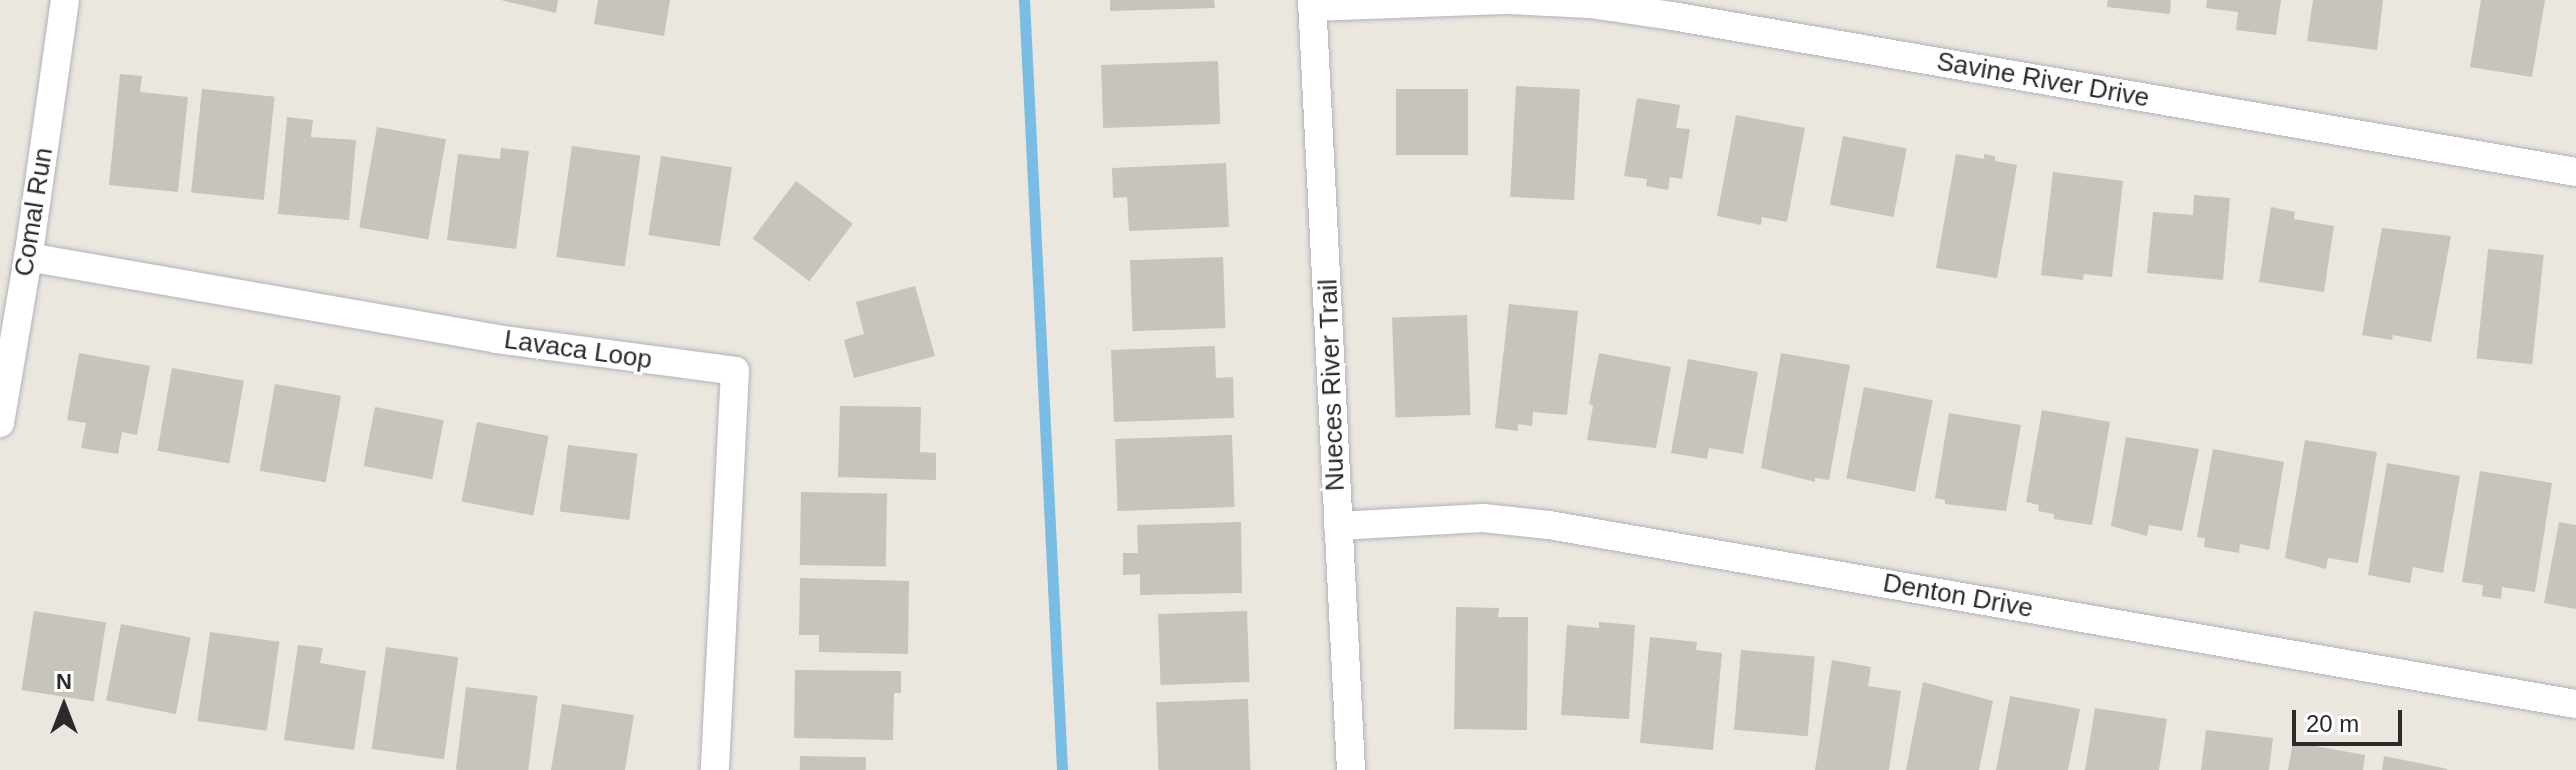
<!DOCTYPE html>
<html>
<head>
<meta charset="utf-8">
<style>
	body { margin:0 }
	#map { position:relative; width:2576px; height:770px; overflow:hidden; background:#ebe7de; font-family:Helvetica,sans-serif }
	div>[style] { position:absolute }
	.stream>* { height:11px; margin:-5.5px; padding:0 5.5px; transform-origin:5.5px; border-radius:5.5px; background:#79bde5 }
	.building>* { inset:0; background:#c7c3bd; transform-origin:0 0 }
	.roads { filter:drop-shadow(0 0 2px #b1b2bd) drop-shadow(0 0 2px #b1b2bd) }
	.street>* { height:28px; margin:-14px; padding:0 14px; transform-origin:14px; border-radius:14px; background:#fff }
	span { translate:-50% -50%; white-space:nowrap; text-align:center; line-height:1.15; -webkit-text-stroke:6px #fff; paint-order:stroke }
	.street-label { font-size:26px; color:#2a2a2a }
	.north { position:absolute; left:24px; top:666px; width:80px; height:80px; -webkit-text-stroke:6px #fff; paint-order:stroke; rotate:0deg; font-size:22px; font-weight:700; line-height:32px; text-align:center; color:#2a2a2a }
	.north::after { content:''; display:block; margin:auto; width:28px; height:36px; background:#2a2a2a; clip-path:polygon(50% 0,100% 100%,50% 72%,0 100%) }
	.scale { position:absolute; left:2292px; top:710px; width:110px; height:36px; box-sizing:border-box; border:4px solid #2a2a2a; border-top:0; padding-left:10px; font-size:24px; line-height:28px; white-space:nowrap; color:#2a2a2a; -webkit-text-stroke:6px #fff; paint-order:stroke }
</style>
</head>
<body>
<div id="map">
	<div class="stream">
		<div style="left:1024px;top:0;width:771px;rotate:87.17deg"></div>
	</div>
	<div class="building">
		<div style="clip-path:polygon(501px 0,558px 0,556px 13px)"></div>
		<div style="clip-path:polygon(598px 0,670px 0,664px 36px,594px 24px)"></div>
		<div style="clip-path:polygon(1110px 0,1214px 0,1215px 8px,1110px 11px)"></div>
		<div style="clip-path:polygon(2108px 0,2171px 0,2170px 14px,2107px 7px)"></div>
		<div style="clip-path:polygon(2207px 0,2281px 0,2276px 35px,2236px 30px,2238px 12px,2206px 8px)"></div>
		<div style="clip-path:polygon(2313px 0,2383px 0,2377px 50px,2307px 41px)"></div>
		<div style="clip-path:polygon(2481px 0,2545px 0,2532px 77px,2470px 67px)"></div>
		<div style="left:1218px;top:61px;width:63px;height:117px;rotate:88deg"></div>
		<div style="clip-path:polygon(120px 74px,142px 76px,140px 92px,188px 97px,178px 192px,109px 185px)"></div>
		<div style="left:1516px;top:86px;width:64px;height:111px;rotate:3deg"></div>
		<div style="left:202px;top:89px;width:73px;height:104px;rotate:6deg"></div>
		<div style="left:1396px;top:89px;width:72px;height:66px"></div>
		<div style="clip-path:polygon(1637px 98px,1680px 105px,1676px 128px,1690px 129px,1682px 179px,1670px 177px,1668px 190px,1646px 186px,1647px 179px,1624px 176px)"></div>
		<div style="clip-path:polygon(1736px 115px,1805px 128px,1787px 222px,1762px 217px,1761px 225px,1717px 216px)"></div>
		<div style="clip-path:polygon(287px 117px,313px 120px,311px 137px,356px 140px,349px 220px,278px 214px)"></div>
		<div style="left:377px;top:127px;width:70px;height:102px;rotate:10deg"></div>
		<div style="left:1843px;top:136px;width:65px;height:70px;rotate:11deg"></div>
		<div style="left:572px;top:146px;width:69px;height:112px;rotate:8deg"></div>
		<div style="clip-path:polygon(501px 148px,529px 151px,516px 249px,447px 240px,458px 154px,500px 159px)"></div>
		<div style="clip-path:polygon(1956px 154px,1984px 159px,1984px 154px,1995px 156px,1995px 161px,2017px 165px,1997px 278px,1936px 268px)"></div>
		<div style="left:661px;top:156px;width:72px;height:80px;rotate:9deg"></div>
		<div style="clip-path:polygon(1226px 163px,1229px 227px,1129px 231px,1127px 197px,1113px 198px,1112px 168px)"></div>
		<div style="clip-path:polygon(2053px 172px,2123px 181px,2112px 277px,2084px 274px,2083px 280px,2041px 275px)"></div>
		<div style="left:796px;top:181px;width:71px;height:72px;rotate:37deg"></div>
		<div style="clip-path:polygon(2194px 195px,2230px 198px,2223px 280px,2147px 273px,2153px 212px,2193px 215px)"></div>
		<div style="clip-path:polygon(2271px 207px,2295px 212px,2294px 219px,2334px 226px,2324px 292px,2259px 282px)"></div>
		<div style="clip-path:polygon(2382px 228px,2451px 236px,2431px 342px,2393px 335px,2392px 340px,2362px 335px)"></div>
		<div style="left:2488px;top:249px;width:56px;height:110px;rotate:6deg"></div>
		<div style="left:1223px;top:257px;width:71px;height:93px;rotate:88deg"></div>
		<div style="clip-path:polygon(915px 286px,935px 356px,854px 378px,844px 340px,864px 334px,856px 302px)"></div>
		<div style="clip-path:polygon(1509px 304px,1578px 311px,1567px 415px,1533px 412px,1532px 426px,1518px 424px,1518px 431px,1495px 428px)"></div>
		<div style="left:1467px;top:315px;width:100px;height:75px;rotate:88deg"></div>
		<div style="clip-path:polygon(1215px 346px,1216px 378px,1233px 377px,1234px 418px,1114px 422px,1111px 350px)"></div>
		<div style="clip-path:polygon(79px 353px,150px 366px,137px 435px,122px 432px,118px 454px,81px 448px,86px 423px,67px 420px)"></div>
		<div style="clip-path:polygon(1599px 353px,1671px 367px,1656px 448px,1587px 440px,1593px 406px,1589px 404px)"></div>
		<div style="clip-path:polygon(1781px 353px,1850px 365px,1829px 480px,1815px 478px,1815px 482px,1761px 468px)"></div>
		<div style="clip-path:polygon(1688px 359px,1758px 372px,1743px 454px,1709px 448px,1707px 459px,1671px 453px)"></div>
		<div style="left:172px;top:368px;width:73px;height:84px;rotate:10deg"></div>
		<div style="left:275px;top:384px;width:67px;height:88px;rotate:10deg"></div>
		<div style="left:1864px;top:387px;width:70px;height:93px;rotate:11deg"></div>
		<div style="clip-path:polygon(840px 406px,921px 407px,920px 452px,936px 453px,936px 480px,838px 477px)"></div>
		<div style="left:375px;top:407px;width:70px;height:60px;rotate:11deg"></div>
		<div style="clip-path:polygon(2042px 410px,2110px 422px,2092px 525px,2054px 519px,2054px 514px,2038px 511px,2039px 505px,2026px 502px)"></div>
		<div style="clip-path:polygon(1949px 413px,2021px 425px,2006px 511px,1945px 504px,1945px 500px,1935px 498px)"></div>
		<div style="left:477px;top:422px;width:73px;height:81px;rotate:11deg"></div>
		<div style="left:1232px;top:435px;width:72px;height:117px;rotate:88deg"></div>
		<div style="clip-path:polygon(2126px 437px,2199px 449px,2182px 531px,2149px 525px,2147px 536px,2111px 526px)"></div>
		<div style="clip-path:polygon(2305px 440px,2377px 452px,2358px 563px,2328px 558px,2326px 569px,2285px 558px)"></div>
		<div style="left:568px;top:445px;width:70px;height:67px;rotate:7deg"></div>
		<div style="clip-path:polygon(2213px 449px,2284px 462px,2269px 550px,2240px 544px,2239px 553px,2204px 547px,2205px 538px,2197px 537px)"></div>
		<div style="clip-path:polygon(2387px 463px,2460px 476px,2443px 573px,2413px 567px,2410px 583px,2368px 575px)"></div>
		<div style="clip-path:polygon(2480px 471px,2552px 483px,2535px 592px,2502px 587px,2501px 599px,2482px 596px,2483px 585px,2462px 582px)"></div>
		<div style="left:801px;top:492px;width:86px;height:73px;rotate:1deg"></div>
		<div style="clip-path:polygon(1241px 522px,1242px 593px,1140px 595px,1140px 574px,1123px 575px,1123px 553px,1138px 553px,1137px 525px)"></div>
		<div style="clip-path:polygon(2559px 522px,2576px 525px,2576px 609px,2544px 603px)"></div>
		<div style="clip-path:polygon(800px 578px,909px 581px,908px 654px,819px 652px,819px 635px,799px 635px)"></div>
		<div style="clip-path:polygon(1456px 607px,1499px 608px,1498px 617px,1528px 617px,1527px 730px,1454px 729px)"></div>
		<div style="left:34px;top:611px;width:73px;height:80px;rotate:9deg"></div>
		<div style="left:1247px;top:611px;width:71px;height:89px;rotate:88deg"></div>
		<div style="clip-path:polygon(1599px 622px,1635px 625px,1629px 719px,1561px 715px,1567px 625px,1599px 628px)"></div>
		<div style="left:121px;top:624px;width:71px;height:78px;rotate:11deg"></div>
		<div style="left:210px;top:632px;width:70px;height:90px;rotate:8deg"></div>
		<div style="clip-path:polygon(1650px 637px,1697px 642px,1696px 650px,1722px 653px,1713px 750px,1640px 743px)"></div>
		<div style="clip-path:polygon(298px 645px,323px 648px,320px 663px,366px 671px,354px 750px,284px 740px)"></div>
		<div style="left:386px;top:647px;width:73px;height:103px;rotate:8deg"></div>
		<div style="left:1741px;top:650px;width:74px;height:80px;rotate:5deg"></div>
		<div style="clip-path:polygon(1832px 660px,1871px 667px,1868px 686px,1901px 691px,1889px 770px,1815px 770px)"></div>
		<div style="clip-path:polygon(795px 670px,901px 671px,901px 693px,894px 693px,893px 740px,794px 738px)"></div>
		<div style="clip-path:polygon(1923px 682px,1993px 701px,1979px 770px,1906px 770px)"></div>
		<div style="left:466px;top:687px;width:72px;height:83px;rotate:7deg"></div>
		<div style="clip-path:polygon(2010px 696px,2080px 709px,2068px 770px,1996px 770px)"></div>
		<div style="left:1248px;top:699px;width:71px;height:92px;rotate:88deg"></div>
		<div style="clip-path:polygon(562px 704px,634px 715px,625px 770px,551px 770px)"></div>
		<div style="clip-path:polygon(2095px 708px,2167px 719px,2159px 770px,2085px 770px)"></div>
		<div style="clip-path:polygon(2206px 730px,2273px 738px,2269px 770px,2201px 770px)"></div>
		<div style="clip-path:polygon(2293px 742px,2365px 755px,2363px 770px,2288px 770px)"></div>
		<div style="left:800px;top:756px;width:66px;height:14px;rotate:1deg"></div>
		<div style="clip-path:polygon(2384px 756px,2448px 769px,2447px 770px,2382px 770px)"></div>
	</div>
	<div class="roads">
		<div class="street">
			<div style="left:1312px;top:0;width:771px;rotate:87.1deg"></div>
			<div style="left:1509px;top:0;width:81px;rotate:2.8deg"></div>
			<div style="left:1590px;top:4px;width:83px;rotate:8.3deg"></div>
			<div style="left:1672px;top:16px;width:917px;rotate:9.79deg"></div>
			<div style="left:1312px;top:7px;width:191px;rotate:-2.1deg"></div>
			<div style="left:28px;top:257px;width:475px;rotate:9.9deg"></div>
			<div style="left:496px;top:339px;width:241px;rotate:7.6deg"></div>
			<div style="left:735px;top:371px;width:400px;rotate:92.9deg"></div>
			<div style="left:0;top:423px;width:180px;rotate:-80.4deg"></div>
			<div style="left:30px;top:246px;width:248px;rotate:-81.9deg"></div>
			<div style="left:1338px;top:526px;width:145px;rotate:-3.2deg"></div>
			<div style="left:1483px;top:518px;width:66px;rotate:6.1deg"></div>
			<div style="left:1549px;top:525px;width:1042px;rotate:9.89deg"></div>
		</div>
	</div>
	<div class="street-label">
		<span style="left:2043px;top:80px;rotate:10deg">Savine River Drive</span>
		<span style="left:34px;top:212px;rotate:-81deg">Comal Run</span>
		<span style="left:578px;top:350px;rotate:8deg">Lavaca Loop</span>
		<span style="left:1332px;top:385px;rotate:-92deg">Nueces River Trail</span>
		<span style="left:1958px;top:596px;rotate:10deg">Denton Drive</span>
	</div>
	<div class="north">N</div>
	<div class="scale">20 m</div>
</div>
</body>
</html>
